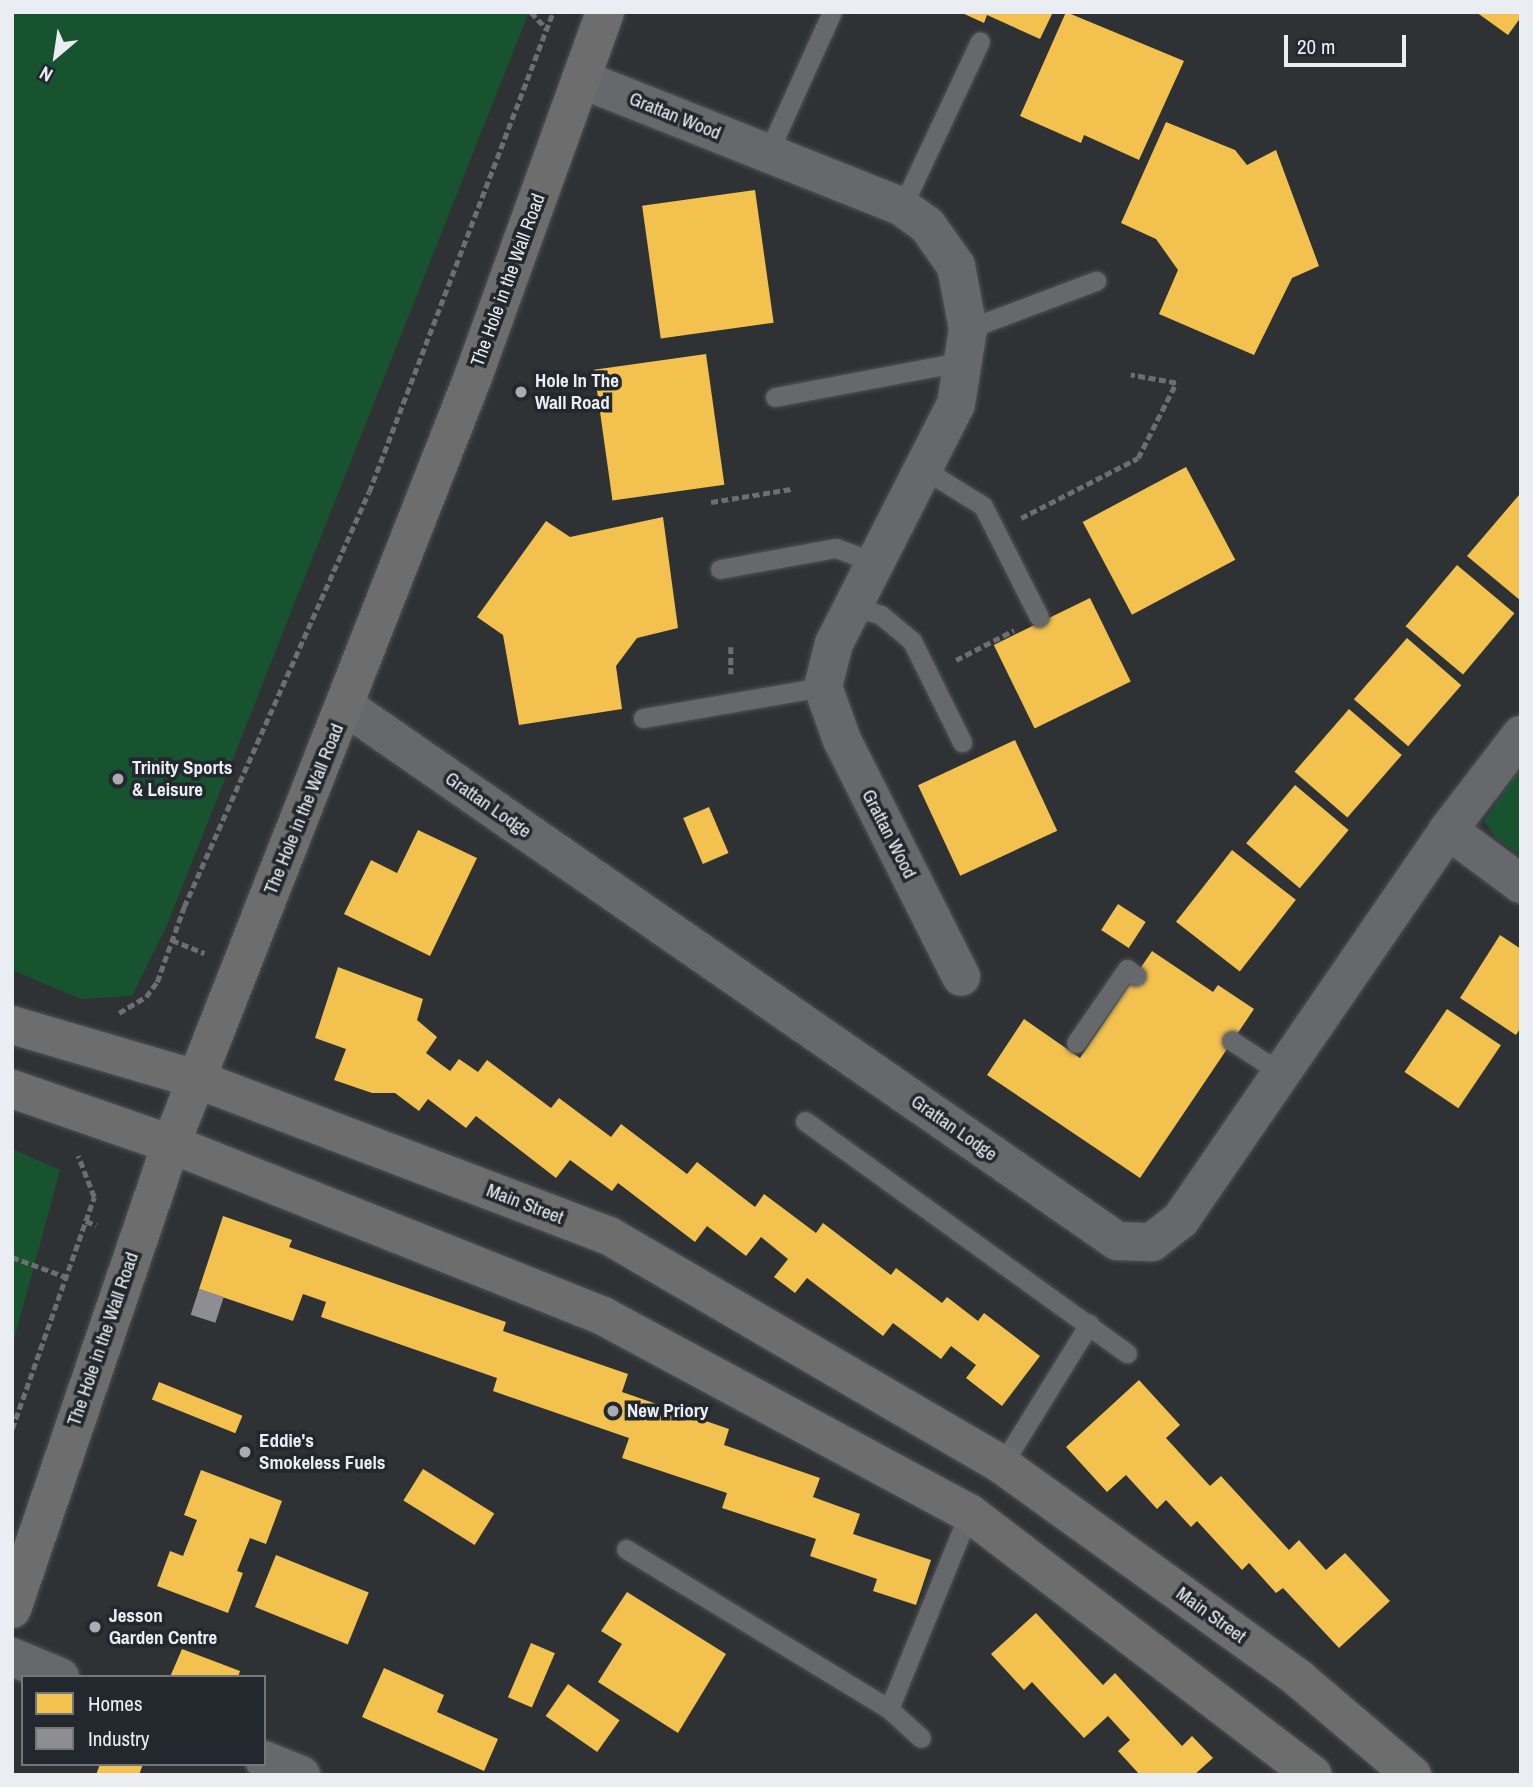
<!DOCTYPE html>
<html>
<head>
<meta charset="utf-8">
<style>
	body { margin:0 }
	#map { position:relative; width:1533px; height:1787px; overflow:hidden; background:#2f3235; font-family:"Archivo Narrow",sans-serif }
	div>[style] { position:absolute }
	.green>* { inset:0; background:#185330 }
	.homes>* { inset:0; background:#f2c14e; transform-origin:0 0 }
	.industry>* { inset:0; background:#8d8d92; transform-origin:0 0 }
	.path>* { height:4.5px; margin-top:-2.25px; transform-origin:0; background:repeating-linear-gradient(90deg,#6c6e71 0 7px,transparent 0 10.5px) }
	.roads { filter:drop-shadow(0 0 2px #4e5154) drop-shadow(0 0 2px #4e5154) }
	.lane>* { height:19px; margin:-9.5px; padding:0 9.5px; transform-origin:9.5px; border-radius:9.5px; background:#66686b }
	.street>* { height:38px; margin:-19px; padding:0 19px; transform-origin:19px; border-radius:19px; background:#66686b }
	.secondary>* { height:38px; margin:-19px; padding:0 19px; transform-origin:19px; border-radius:19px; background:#6d6d6e }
	.dots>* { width:19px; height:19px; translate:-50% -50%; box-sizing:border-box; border:4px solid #22282e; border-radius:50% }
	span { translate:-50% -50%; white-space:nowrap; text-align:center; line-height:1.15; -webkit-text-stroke:7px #22282e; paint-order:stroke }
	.street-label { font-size:19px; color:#eaeef2 }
	.poi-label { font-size:19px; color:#eaeef2; font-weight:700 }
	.left { translate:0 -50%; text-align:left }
	.frame { position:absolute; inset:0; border:14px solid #eaeef2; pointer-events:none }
	.legend { position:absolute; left:21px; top:1675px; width:245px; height:91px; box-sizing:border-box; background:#22282e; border:2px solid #72777c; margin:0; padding:9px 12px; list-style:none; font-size:21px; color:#eaeef2 }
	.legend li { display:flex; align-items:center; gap:14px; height:35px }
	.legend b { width:35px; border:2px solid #72777c }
	.north { position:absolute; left:21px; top:21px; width:70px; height:70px; -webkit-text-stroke:5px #22282e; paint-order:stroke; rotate:209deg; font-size:19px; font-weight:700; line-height:28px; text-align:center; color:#eaeef2 }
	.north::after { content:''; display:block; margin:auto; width:24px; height:32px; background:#eaeef2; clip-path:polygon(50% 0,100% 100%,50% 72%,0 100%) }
	.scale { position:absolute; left:1284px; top:35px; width:122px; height:32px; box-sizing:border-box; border:4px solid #eaeef2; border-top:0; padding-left:9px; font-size:21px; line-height:24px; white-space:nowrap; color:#eaeef2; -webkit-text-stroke:5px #22282e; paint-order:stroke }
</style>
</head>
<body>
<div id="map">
	<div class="green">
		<div style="clip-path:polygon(12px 12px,529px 12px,167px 925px,132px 996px,81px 999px,12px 970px)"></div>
		<div style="clip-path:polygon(1521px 768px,1521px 856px,1495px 837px,1484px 821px)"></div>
		<div style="clip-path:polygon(12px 1149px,60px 1170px,12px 1347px)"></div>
	</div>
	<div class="homes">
		<div style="clip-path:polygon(960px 12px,1053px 12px,1040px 39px,987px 15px,984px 23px)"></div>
		<div style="clip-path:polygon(1066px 12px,1184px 61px,1139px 160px,1084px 135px,1081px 143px,1020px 116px)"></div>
		<div style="clip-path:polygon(1476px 12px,1521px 12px,1521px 17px,1508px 35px)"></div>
		<div style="clip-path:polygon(1166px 122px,1235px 150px,1247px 165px,1276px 150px,1319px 266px,1292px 278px,1254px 355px,1159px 314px,1178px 270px,1156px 239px,1121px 223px)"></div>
		<div style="left:755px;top:190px;width:134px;height:114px;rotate:82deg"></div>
		<div style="left:706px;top:354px;width:132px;height:113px;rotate:82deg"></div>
		<div style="left:1186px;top:467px;width:105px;height:117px;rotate:62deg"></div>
		<div style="clip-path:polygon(1519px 495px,1521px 496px,1521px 601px,1467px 556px)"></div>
		<div style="clip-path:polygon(663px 517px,678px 628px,637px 638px,616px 666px,622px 709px,519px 725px,503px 635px,477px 617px,546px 521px,570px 537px)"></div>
		<div style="left:1457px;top:565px;width:75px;height:80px;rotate:40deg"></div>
		<div style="left:1090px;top:598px;width:93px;height:107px;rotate:64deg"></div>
		<div style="left:1407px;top:638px;width:72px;height:81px;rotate:41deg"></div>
		<div style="left:1349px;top:709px;width:70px;height:83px;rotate:41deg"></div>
		<div style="left:1015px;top:740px;width:100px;height:107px;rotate:65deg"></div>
		<div style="left:1295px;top:785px;width:70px;height:76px;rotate:40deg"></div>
		<div style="left:709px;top:807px;width:50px;height:28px;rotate:67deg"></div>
		<div style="clip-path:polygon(418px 830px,477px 858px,430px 956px,344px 914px,371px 860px,397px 873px)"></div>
		<div style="left:1232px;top:850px;width:81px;height:91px;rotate:38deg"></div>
		<div style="left:1118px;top:904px;width:33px;height:31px;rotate:33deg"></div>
		<div style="clip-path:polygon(1500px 935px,1521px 949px,1521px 1027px,1516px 1035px,1460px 998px)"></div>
		<div style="clip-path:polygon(1152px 951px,1213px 992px,1218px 985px,1254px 1009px,1140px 1178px,987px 1075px,1024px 1019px,1080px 1058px)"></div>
		<div style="clip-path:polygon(338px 967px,423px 999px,417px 1020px,437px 1037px,426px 1053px,450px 1071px,459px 1059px,478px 1072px,487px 1060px,551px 1108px,559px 1098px,611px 1137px,621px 1124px,687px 1174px,697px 1162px,755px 1207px,764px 1194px,816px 1233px,823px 1223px,891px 1275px,896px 1268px,942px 1303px,947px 1297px,978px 1321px,984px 1313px,1040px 1356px,1002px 1406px,966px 1378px,976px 1365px,951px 1346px,941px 1359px,893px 1323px,883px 1336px,807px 1278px,795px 1293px,774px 1277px,788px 1259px,761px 1237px,746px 1256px,707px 1226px,695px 1242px,618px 1183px,612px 1191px,570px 1160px,556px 1178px,476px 1116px,466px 1128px,428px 1099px,419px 1111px,395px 1093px,372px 1093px,334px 1080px,346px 1049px,315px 1038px)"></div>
		<div style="left:1447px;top:1009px;width:65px;height:76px;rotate:34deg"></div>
		<div style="clip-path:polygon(223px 1216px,292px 1240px,289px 1247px,506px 1322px,503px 1331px,628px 1374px,622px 1392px,729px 1429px,724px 1445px,820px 1478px,813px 1497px,860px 1514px,853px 1534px,931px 1560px,916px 1605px,873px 1591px,877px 1579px,810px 1556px,816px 1539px,722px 1508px,727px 1493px,622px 1458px,629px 1438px,493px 1391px,497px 1378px,321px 1317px,326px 1302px,303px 1294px,293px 1321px,199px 1289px)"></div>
		<div style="clip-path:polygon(1139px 1380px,1180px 1425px,1166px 1438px,1210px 1486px,1221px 1476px,1289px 1550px,1299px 1540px,1326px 1570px,1345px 1553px,1390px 1601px,1339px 1648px,1283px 1588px,1276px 1593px,1249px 1563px,1242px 1570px,1197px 1521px,1191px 1527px,1166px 1500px,1157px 1509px,1126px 1475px,1107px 1492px,1066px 1447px)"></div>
		<div style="left:159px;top:1382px;width:90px;height:19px;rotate:22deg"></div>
		<div style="left:423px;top:1469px;width:84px;height:37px;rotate:32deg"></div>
		<div style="clip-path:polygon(201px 1470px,282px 1501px,266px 1544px,250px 1538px,237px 1571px,243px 1573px,228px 1613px,157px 1586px,170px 1551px,183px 1556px,197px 1520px,184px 1515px)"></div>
		<div style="left:276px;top:1555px;width:100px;height:56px;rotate:22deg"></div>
		<div style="clip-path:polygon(627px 1592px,726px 1654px,678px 1733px,598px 1682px,622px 1644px,601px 1631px)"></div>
		<div style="clip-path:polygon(1036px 1613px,1103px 1685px,1115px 1673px,1182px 1746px,1192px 1736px,1213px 1758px,1194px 1775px,1140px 1775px,1118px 1751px,1130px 1740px,1108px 1716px,1084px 1738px,1032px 1682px,1024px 1690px,991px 1654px)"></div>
		<div style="left:531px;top:1643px;width:26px;height:59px;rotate:23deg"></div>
		<div style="clip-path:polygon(182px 1649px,240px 1671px,238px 1677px,170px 1677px)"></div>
		<div style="clip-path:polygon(384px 1668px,444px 1695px,437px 1712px,498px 1739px,484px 1771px,362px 1717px)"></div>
		<div style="left:568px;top:1684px;width:63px;height:39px;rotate:35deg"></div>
		<div style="clip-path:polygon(100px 1764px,143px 1764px,139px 1775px,96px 1775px)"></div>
	</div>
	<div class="industry">
		<div style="left:199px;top:1289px;width:26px;height:27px;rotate:18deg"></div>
	</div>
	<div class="path">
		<div style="left:531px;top:12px;width:23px;rotate:47deg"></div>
		<div style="left:711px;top:502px;width:81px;rotate:-9.2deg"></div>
		<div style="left:1021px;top:518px;width:131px;rotate:-27.1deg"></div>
		<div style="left:1138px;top:458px;width:84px;rotate:-63.1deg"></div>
		<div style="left:1176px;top:383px;width:46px;rotate:-169.9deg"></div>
		<div style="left:731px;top:647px;width:27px;rotate:90deg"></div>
		<div style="left:956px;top:660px;width:65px;rotate:-27.3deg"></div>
		<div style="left:172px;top:940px;width:35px;rotate:22deg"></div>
		<div style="left:119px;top:1013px;width:31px;rotate:-31deg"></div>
		<div style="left:146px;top:997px;width:19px;rotate:-54deg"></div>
		<div style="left:157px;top:982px;width:80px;rotate:-70.2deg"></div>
		<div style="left:184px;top:907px;width:454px;rotate:-66deg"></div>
		<div style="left:369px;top:492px;width:514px;rotate:-69.03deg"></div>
		<div style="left:86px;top:1221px;width:11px;rotate:22deg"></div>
		<div style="left:12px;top:1257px;width:58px;rotate:20.3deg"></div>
		<div style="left:12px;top:1429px;width:246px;rotate:-70.5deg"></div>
		<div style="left:94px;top:1197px;width:44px;rotate:-111.3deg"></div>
	</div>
	<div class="roads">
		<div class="lane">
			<div style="left:768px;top:153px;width:155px;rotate:-65.6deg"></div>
			<div style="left:902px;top:207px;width:183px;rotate:-64.8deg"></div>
			<div style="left:968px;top:329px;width:137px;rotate:-20.6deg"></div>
			<div style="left:775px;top:397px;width:193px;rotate:-10.7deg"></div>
			<div style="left:922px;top:468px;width:72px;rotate:31.9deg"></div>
			<div style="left:983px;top:506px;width:124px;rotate:63.2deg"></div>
			<div style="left:720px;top:569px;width:118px;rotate:-10.3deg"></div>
			<div style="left:836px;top:548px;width:40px;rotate:20.2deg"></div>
			<div style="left:852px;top:606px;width:30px;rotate:17deg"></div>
			<div style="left:881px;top:615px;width:40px;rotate:40deg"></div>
			<div style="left:912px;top:641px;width:113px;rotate:63.7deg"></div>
			<div style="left:643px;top:718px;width:183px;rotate:-9.8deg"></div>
			<div style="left:1232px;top:1041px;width:59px;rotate:33.1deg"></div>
			<div style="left:1076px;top:1043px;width:90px;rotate:-55.4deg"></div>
			<div style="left:1127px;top:969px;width:11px;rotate:38deg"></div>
			<div style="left:805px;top:1121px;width:397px;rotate:35.8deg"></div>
			<div style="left:1002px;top:1465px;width:166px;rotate:-58.3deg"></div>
			<div style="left:626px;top:1549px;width:308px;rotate:31.3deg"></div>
			<div style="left:889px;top:1709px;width:43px;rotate:42.2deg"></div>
			<div style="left:889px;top:1709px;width:212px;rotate:-67.8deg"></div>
		</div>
		<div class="street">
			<div style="left:581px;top:79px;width:346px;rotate:21.7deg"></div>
			<div style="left:902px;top:207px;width:31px;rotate:36deg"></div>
			<div style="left:927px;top:225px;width:50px;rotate:54.7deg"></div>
			<div style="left:956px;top:266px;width:64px;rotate:79.2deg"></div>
			<div style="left:968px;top:329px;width:76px;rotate:99.1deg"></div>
			<div style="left:956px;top:404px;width:268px;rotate:117deg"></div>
			<div style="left:834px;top:643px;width:45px;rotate:104deg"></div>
			<div style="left:823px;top:687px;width:56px;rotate:70.3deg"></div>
			<div style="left:842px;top:740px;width:265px;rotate:63.3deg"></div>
			<div style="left:345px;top:706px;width:939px;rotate:34.72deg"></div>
			<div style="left:1117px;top:1241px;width:35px;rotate:2deg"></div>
			<div style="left:1152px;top:1242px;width:37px;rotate:-38deg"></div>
			<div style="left:1181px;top:1219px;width:472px;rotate:-55.5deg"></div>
			<div style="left:1448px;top:830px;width:120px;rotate:-52.5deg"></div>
			<div style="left:1448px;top:830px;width:91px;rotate:36.5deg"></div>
			<div style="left:12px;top:1657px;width:52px;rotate:22.6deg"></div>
			<div style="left:264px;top:1760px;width:40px;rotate:22deg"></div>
		</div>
		<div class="secondary">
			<div style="left:12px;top:1025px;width:192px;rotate:16.4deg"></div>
			<div style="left:196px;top:1079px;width:442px;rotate:20.8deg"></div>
			<div style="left:609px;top:1236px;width:455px;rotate:30.2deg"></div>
			<div style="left:1002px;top:1465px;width:365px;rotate:35.7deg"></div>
			<div style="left:1298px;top:1678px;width:150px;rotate:40.4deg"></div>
			<div style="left:12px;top:1089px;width:168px;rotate:19.1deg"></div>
			<div style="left:171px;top:1144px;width:465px;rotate:21.7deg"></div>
			<div style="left:603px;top:1316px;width:416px;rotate:28.3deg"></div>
			<div style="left:969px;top:1513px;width:432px;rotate:37.3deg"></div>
			<div style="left:12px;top:1609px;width:491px;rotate:-71.1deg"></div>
			<div style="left:171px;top:1144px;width:824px;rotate:-68.51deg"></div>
			<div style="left:473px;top:377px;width:388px;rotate:-70.1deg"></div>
		</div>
	</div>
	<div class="dots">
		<div style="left:521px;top:392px;background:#a9acb0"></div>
		<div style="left:118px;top:779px;background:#a9acb0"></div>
		<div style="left:613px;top:1411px;background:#a9acb0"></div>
		<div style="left:245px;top:1452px;background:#a9acb0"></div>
		<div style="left:95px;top:1627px;background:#a9acb0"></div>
	</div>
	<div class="street-label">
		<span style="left:675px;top:116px;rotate:22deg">Grattan Wood</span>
		<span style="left:508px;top:280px;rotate:-70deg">The Hole in the Wall Road</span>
		<span style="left:488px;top:805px;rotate:35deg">Grattan Lodge</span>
		<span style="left:304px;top:809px;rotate:-68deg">The Hole in the Wall Road</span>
		<span style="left:889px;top:834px;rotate:63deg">Grattan Wood</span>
		<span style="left:954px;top:1128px;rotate:35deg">Grattan Lodge</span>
		<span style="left:525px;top:1204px;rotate:21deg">Main Street</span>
		<span style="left:103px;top:1339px;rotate:-71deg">The Hole in the Wall Road</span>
		<span style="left:1211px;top:1615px;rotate:36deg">Main Street</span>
	</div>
	<div class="poi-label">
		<span class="left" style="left:535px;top:392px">Hole In The<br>Wall Road</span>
		<span class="left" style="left:132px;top:779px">Trinity Sports<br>&amp; Leisure</span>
		<span class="left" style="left:627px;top:1411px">New Priory</span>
		<span class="left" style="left:259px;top:1452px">Eddie's<br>Smokeless Fuels</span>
		<span class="left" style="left:109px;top:1627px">Jesson<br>Garden Centre</span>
	</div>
	<div class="frame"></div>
	<ul class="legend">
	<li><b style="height:19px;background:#f2c14e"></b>Homes</li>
	<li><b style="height:19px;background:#8d8d92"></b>Industry</li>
	</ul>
	<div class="north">N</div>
	<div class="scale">20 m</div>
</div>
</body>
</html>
